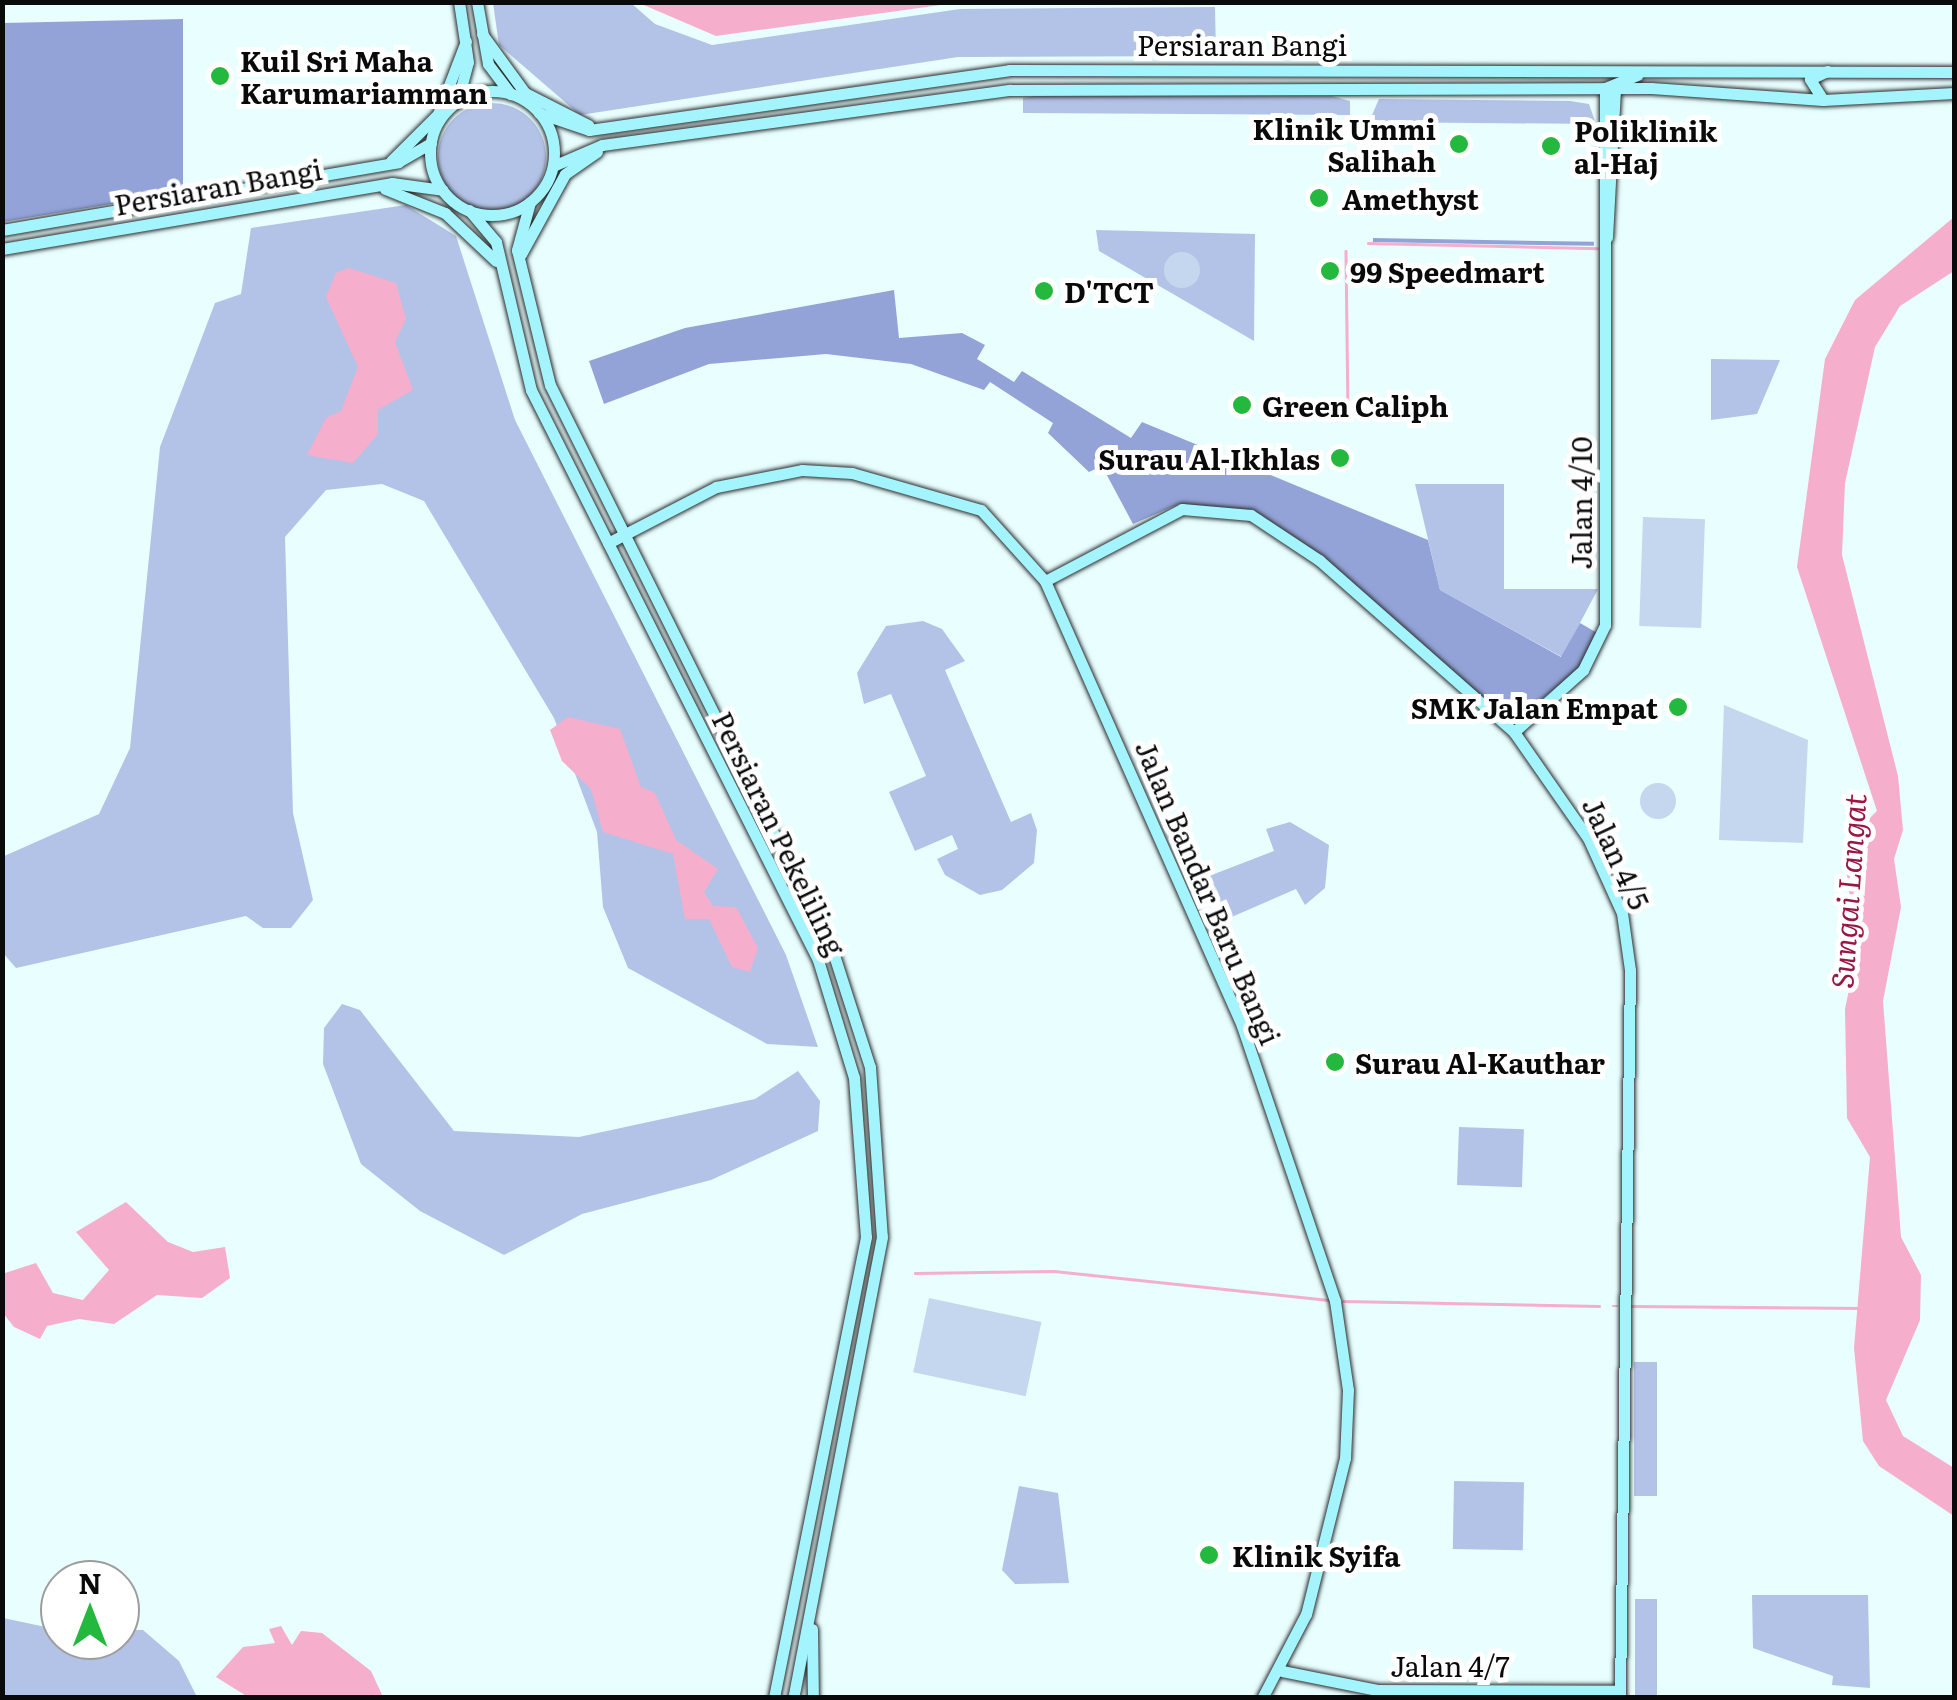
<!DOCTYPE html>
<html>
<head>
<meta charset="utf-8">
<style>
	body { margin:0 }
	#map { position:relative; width:1957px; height:1700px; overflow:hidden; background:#e8feff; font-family:Literata,serif }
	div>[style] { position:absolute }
	.green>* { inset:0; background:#b3c3e7; transform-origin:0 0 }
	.round { border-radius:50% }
	.forest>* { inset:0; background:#93a3d8; transform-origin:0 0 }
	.pitch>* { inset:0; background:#c5d7ef; transform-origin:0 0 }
	.water>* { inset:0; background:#f5aecb }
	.stream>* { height:2.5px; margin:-1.25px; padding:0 1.25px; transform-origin:1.25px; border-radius:1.25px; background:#f5aecb }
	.roads { filter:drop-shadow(0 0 2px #2c2c2c) drop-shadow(0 0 2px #2c2c2c) }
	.secondary>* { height:11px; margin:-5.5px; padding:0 5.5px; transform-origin:5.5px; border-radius:5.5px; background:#a4f4fe }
	.secondary>.ring { margin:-5.5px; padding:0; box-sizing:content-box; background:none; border:11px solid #a4f4fe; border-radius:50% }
	.dots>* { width:28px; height:28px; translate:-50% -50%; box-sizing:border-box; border:5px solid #fff; border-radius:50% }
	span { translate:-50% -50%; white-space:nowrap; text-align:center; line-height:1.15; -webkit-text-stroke:10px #fff; paint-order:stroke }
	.street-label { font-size:28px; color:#0a0a0a }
	.poi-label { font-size:28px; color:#0a0a0a; font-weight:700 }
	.left { translate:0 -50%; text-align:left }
	.right { translate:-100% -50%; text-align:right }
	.water-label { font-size:30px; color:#991743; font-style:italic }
	.frame { position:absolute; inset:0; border:5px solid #0a0a0a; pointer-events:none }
	.north { position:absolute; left:40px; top:1560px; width:100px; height:100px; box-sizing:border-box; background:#fff; border:2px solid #9d9d9d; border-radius:50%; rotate:0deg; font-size:28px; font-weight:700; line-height:40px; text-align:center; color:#0a0a0a }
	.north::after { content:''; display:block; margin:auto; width:35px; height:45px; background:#25b83f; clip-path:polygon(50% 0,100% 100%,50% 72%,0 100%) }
</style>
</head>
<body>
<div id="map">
	<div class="green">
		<div style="clip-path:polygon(493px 3px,631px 3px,655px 24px,712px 45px,960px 9px,1215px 7px,1216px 56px,958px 57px,580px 115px,499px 45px)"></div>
		<div style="clip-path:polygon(1332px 96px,1350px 101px,1350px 115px,1023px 113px,1023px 98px,1046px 94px)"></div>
		<div style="clip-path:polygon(1379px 99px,1570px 101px,1589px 104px,1596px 124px,1369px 122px)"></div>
		<div class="round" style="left:438px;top:103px;width:108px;height:108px"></div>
		<div style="clip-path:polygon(406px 205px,456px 236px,515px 420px,786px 955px,818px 1047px,767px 1044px,628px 968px,603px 907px,597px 832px,554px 718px,424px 501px,382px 484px,326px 490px,285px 537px,293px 813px,313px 900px,291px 928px,263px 928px,246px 916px,16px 968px,3px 953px,2px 857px,99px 814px,130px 748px,160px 447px,215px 303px,241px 294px,251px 228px)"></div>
		<div style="clip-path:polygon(1096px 230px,1255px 234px,1254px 341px,1099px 251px)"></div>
		<div style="clip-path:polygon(1711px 359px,1780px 360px,1757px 414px,1711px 420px)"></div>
		<div style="clip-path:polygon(1415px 484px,1504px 484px,1504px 589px,1598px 589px,1562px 657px,1440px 590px)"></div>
		<div style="clip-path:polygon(923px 621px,942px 629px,965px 661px,945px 670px,1011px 822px,1031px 813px,1037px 830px,1034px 863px,1002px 890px,980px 895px,945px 875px,937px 859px,958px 849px,952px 835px,915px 851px,889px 792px,926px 776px,891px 694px,864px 704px,857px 673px,886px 626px)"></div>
		<div style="clip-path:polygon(1290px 822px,1329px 845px,1325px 888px,1305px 905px,1296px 889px,1227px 919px,1209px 876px,1274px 851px,1266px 829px)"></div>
		<div style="clip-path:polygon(342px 1004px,360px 1010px,454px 1131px,579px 1137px,755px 1099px,798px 1071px,820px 1101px,818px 1131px,711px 1180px,582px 1214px,504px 1255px,420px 1211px,361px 1164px,323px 1064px,324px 1028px)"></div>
		<div style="left:1459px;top:1127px;width:65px;height:58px;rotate:2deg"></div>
		<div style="left:1634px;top:1362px;width:23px;height:134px"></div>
		<div style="left:1454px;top:1481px;width:70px;height:68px;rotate:1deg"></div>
		<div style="clip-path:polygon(1019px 1486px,1058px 1493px,1069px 1583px,1015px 1584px,1002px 1570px)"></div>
		<div style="clip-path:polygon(1752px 1595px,1868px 1595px,1870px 1688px,1832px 1685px,1833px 1676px,1753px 1648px)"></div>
		<div style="left:1635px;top:1599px;width:22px;height:98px"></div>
		<div style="clip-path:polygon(3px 1618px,60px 1630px,60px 1640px,120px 1640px,120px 1630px,143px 1630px,179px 1661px,197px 1697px,3px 1697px)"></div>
	</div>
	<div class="forest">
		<div style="clip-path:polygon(183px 19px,183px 192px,3px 222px,3px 23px)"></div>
		<div style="left:1373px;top:238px;width:221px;height:4px;rotate:1deg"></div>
		<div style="clip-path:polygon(894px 290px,899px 338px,962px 333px,985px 345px,977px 359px,1014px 382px,1022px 371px,1131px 438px,1142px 422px,1428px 540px,1440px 590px,1561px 657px,1580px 623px,1599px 634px,1580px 668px,1513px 723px,1260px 514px,1179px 504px,1133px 524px,1102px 466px,1089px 472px,1048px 433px,1053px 423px,990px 382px,984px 390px,911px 364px,826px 354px,709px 364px,604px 404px,589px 361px,685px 328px)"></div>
	</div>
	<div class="pitch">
		<div class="round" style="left:1164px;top:252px;width:36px;height:36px"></div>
		<div style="left:1643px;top:517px;width:62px;height:109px;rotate:2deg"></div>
		<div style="clip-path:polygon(1724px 705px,1808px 740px,1803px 843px,1719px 840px)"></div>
		<div class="round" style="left:1640px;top:783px;width:36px;height:36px"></div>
		<div style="left:929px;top:1298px;width:115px;height:76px;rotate:12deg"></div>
	</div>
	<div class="water">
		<div style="clip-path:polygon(639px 3px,955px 3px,716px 36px)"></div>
		<div style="clip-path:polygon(1954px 217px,1954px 271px,1900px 306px,1875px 347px,1845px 483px,1842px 555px,1898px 776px,1903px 830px,1894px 859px,1901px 907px,1883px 1001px,1901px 1237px,1921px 1275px,1920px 1320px,1886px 1400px,1903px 1436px,1954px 1468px,1954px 1516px,1879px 1466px,1863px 1441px,1854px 1348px,1870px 1157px,1847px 1118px,1845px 1009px,1857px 951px,1843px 844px,1877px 811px,1797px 567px,1825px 359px,1855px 300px)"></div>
		<div style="clip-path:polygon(349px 268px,396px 283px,406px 319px,395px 342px,413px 390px,378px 410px,378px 434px,353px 463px,307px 455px,326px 418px,341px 411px,358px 367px,326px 297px,336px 273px)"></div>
		<div style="clip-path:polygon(568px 717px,620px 729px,641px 787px,655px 793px,676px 840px,718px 869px,704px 892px,713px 906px,736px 907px,758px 948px,750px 972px,732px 967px,709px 919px,685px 919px,673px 854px,603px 832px,591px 789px,562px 761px,550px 730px)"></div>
		<div style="clip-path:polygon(126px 1202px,168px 1242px,193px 1252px,225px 1247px,230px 1278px,202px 1298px,157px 1295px,114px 1324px,79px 1319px,47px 1326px,40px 1339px,14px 1327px,3px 1313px,5px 1273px,36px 1263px,53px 1293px,83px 1300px,109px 1270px,76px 1232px)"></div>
		<div style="clip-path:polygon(281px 1626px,292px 1645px,301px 1631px,322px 1633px,371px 1671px,383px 1697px,248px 1697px,216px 1677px,243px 1647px,275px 1643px,269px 1629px)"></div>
	</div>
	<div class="stream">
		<div style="left:1368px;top:243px;width:229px;rotate:1.3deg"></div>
		<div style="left:1346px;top:251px;width:158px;rotate:89.3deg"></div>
		<div style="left:915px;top:1273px;width:139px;rotate:-0.8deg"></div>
		<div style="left:1054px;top:1271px;width:276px;rotate:6deg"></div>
		<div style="left:1343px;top:1301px;width:256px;rotate:1.1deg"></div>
		<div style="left:1613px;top:1306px;width:4px"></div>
		<div style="left:1632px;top:1306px;width:229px;rotate:0.5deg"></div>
	</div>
	<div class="roads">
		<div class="secondary">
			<div style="left:477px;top:2px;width:63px;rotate:79.9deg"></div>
			<div style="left:488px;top:64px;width:38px;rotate:53deg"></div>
			<div style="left:482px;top:34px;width:73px;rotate:53.9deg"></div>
			<div style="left:525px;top:93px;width:71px;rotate:26.9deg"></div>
			<div class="ring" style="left:430px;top:91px;width:113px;height:113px"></div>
			<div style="left:1823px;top:100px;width:25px;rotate:-122deg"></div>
			<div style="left:1810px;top:79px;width:19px;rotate:-25deg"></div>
			<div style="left:457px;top:103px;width:42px;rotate:-75deg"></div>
			<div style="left:468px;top:62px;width:61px;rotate:-98.5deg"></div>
			<div style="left:539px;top:113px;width:53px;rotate:18.8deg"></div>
			<div style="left:589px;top:130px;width:424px;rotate:-8.1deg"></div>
			<div style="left:1009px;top:70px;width:945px;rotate:0.12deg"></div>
			<div style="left:391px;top:161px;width:66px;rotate:-45deg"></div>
			<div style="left:438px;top:114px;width:78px;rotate:-69deg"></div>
			<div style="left:553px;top:166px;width:53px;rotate:-23.2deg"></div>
			<div style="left:602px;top:145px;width:412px;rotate:-7.7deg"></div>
			<div style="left:1010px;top:90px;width:641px;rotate:-0.18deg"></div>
			<div style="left:1651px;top:88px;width:172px;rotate:4deg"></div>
			<div style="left:1823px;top:100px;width:131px;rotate:-3.1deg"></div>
			<div style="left:385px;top:189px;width:65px;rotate:21.8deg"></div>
			<div style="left:445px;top:213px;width:70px;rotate:43.3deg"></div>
			<div style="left:530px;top:202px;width:50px;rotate:105.2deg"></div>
			<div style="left:517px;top:250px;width:139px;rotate:76.3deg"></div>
			<div style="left:550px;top:385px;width:637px;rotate:63.52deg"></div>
			<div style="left:834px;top:955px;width:118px;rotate:72.2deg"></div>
			<div style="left:870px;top:1067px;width:170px;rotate:86deg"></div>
			<div style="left:882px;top:1237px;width:470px;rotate:100.9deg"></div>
			<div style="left:469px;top:210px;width:42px;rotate:49.8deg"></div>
			<div style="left:496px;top:242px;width:152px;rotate:76.7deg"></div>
			<div style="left:531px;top:390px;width:638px;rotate:63.27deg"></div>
			<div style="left:818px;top:960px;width:123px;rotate:73deg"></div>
			<div style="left:854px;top:1078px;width:159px;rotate:85.7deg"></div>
			<div style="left:866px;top:1237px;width:470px;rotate:101.3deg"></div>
			<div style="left:2px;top:230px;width:402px;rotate:-9.7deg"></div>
			<div style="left:398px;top:162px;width:38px;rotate:-30deg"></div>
			<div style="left:1607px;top:237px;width:149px;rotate:-86.9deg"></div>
			<div style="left:2px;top:249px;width:396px;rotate:-9.6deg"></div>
			<div style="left:392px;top:183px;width:51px;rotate:7.8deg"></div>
			<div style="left:521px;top:254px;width:91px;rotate:-61.2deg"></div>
			<div style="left:565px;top:174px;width:39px;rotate:-35deg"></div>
			<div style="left:608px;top:543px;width:122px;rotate:-27.4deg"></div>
			<div style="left:716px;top:487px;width:88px;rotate:-11.2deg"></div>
			<div style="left:802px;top:470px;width:50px;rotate:3.4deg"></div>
			<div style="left:852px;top:473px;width:134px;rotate:16deg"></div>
			<div style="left:981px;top:510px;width:96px;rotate:48deg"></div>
			<div style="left:1045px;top:581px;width:487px;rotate:66.1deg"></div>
			<div style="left:1242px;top:1026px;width:290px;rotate:71.3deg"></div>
			<div style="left:1335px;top:1301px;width:90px;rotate:81.7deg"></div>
			<div style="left:1348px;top:1390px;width:68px;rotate:92.5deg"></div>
			<div style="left:1345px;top:1458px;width:161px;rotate:104deg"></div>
			<div style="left:1306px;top:1614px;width:95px;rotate:117.6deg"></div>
			<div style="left:1045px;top:581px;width:155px;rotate:-27.7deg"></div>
			<div style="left:1182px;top:509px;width:69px;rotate:5deg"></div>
			<div style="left:1251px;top:515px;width:82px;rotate:33.5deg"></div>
			<div style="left:1319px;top:560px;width:260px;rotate:41.4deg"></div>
			<div style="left:1514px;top:732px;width:129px;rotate:55.1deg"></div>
			<div style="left:1588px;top:838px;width:82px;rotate:65.6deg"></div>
			<div style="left:1622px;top:913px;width:58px;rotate:82deg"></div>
			<div style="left:1630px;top:970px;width:728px;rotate:90.79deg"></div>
			<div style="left:1514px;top:732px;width:93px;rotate:-41.9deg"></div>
			<div style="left:1583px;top:670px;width:50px;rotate:-63.9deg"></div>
			<div style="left:1605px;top:625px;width:537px;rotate:-90deg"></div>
			<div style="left:1605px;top:88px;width:35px;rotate:-22deg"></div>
			<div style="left:812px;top:1629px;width:69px;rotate:89.2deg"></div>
			<div style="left:1282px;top:1671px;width:97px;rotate:11.3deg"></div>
			<div style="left:1377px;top:1690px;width:243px;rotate:0.2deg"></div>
		</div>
	</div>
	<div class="dots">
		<div style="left:220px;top:76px;background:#25b83f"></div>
		<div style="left:1459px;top:144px;background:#25b83f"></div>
		<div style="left:1551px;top:146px;background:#25b83f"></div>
		<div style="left:1319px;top:198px;background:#25b83f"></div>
		<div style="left:1330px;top:271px;background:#25b83f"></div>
		<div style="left:1044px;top:291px;background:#25b83f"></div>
		<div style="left:1242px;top:405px;background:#25b83f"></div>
		<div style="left:1340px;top:458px;background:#25b83f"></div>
		<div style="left:1678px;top:707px;background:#25b83f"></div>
		<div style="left:1335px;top:1062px;background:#25b83f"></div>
		<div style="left:1209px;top:1555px;background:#25b83f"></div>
	</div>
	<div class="street-label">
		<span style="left:1242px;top:44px">Persiaran Bangi</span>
		<span style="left:218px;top:186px;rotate:-10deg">Persiaran Bangi</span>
		<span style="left:1580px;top:503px;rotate:-90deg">Jalan 4/10</span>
		<span style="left:780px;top:833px;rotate:64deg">Persiaran Pekeliling</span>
		<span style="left:1617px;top:853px;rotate:65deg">Jalan 4/5</span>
		<span style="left:1209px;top:892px;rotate:67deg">Jalan Bandar Baru Bangi</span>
		<span style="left:1450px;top:1665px">Jalan 4/7</span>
	</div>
	<div class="poi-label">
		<span class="left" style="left:240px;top:76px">Kuil Sri Maha<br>Karumariamman</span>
		<span class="right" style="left:1436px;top:144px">Klinik Ummi<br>Salihah</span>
		<span class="left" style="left:1574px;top:146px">Poliklinik<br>al-Haj</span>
		<span class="left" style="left:1342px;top:198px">Amethyst</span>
		<span class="left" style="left:1350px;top:271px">99 Speedmart</span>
		<span class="left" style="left:1064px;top:291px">D'TCT</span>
		<span class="left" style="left:1262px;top:405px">Green Caliph</span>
		<span class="right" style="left:1320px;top:458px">Surau Al-Ikhlas</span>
		<span class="right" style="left:1658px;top:707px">SMK Jalan Empat</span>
		<span class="left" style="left:1355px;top:1062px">Surau Al-Kauthar</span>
		<span class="left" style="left:1232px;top:1555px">Klinik Syifa</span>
	</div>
	<div class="water-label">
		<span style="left:1847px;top:891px;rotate:-86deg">Sungai Langat</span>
	</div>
	<div class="frame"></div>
	<div class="north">N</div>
</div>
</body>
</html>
